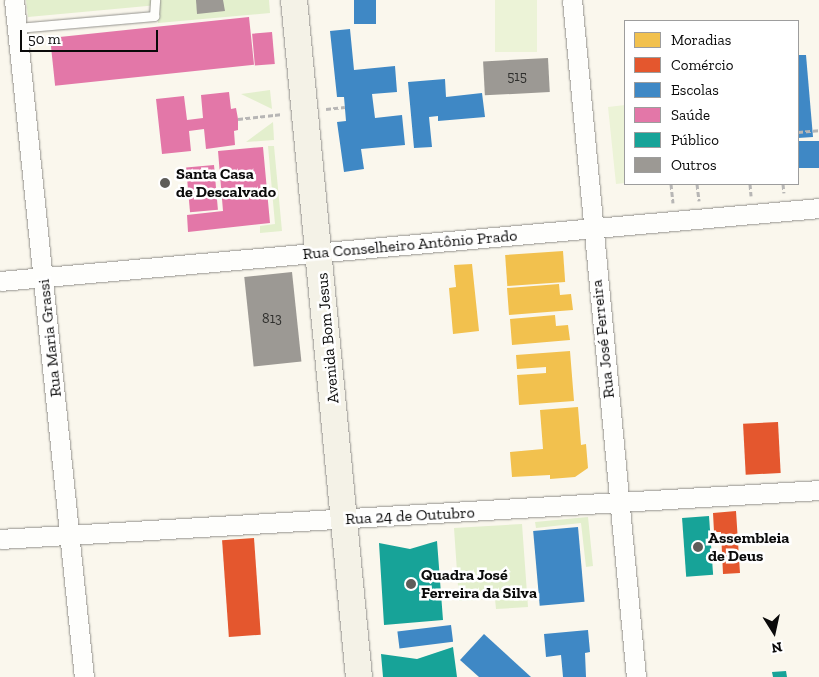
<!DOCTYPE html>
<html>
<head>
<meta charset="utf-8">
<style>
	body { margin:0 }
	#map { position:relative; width:819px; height:677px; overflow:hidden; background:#faf7ed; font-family:"Zilla Slab",serif }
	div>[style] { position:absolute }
	.green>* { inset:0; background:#e3efcd }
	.pitch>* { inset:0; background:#ecf3d7; transform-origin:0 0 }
	.homes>* { inset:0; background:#f2c14e; transform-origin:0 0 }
	.shops>* { inset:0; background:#e4572e; transform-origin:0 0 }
	.schools>* { inset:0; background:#3f88c5; transform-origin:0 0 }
	.health>* { inset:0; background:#e377a8; transform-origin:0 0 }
	.public>* { inset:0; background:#17a398; transform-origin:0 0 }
	.building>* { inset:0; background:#9c9994; transform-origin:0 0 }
	.path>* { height:3px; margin-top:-1.5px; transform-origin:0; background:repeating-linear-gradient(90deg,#b7b6b5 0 5px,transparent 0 7.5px) }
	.roads { filter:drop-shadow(0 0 1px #92918c) drop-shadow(0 0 1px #92918c) }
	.lane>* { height:9px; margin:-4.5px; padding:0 4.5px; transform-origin:4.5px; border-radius:4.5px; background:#fefefc }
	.street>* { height:19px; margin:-9.5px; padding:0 9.5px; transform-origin:9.5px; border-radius:9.5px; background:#fefefc }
	.secondary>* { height:26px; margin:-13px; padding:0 13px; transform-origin:13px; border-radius:13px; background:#f4f2e7 }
	.dots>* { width:14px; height:14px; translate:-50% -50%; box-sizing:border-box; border:2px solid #fff; border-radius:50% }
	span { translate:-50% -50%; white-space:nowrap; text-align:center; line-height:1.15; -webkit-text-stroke:5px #fff; paint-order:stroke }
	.number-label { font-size:14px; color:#2e2e2c }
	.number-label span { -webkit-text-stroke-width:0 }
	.poi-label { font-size:16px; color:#0a0a0a; font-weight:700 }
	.left { translate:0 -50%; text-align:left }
	.street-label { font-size:16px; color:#0a0a0a }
	.legend { position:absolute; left:624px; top:20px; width:175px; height:165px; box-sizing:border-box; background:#fff; border:1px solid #9d9d9d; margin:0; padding:6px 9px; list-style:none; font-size:15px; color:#0a0a0a }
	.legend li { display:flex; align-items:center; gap:10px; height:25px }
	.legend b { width:25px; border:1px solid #9d9d9d }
	.north { position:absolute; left:749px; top:607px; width:50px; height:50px; -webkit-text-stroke:4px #fff; paint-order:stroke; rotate:170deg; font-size:14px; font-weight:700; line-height:20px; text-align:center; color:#0a0a0a }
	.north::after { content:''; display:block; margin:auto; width:18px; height:22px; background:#0a0a0a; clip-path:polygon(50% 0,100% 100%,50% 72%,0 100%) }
	.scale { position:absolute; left:20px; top:30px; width:138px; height:22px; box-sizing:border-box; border:2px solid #0a0a0a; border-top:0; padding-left:6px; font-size:15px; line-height:18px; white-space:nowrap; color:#0a0a0a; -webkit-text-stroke:4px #fff; paint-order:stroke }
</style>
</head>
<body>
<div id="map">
	<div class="green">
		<div style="clip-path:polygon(26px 0,269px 0,270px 13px,158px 23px,158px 5px,28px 17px)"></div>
		<div style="clip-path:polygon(270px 90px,272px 109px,241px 94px)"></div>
		<div style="clip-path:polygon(273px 122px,274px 140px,246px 142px)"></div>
		<div style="clip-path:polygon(268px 146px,274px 146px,282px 231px,260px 233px,260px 226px,275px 224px)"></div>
		<div style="clip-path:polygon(588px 517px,593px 566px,586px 567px,581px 523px,536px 528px,535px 522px)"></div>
		<div style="clip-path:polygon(522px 524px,528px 607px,496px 609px,495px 599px,459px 601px,454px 528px)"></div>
	</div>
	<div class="pitch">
		<div style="left:495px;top:0;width:42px;height:52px"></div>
		<div style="clip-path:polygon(625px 105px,625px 183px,616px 184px,608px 107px)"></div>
	</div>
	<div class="homes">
		<div style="left:563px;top:251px;width:31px;height:58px;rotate:86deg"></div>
		<div style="clip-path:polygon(472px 264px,479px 331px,453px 334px,449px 288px,456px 287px,454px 265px)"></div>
		<div style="clip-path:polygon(559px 284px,560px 295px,571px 294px,573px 310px,509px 315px,507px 288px)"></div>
		<div style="clip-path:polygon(555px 315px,556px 326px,568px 325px,570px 340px,512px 345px,510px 319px)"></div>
		<div style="clip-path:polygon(570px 351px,574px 401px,519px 405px,517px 375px,546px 373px,546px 367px,517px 369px,516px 355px)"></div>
		<div style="clip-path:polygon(578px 407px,581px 445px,586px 444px,588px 468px,575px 477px,550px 479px,550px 475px,512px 477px,510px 452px,543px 449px,540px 410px)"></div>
	</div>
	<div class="shops">
		<div style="left:778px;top:422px;width:51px;height:35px;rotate:87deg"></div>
		<div style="clip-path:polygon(736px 511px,740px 573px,723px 574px,721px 532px,714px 532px,713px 513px)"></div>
		<div style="left:254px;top:538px;width:97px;height:32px;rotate:86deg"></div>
	</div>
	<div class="schools">
		<div style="left:354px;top:0;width:22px;height:24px"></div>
		<div style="clip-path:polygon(350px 29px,354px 70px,395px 66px,397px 92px,372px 94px,375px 118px,402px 115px,405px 145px,361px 149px,364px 169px,344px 172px,337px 122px,346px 121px,344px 97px,337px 97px,330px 31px)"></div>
		<div style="clip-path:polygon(798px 55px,806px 55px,813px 137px,798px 138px)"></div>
		<div style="clip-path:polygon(445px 79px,446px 97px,482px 93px,485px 117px,438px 121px,438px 116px,429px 117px,432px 147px,414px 148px,408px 82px)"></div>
		<div style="left:819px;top:141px;width:27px;height:21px;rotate:90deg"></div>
		<div style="left:578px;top:527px;width:75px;height:45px;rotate:85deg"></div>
		<div style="left:451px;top:625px;width:17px;height:54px;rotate:83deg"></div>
		<div style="clip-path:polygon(588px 630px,590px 652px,585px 653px,586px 677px,563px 677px,561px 655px,546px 657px,544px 634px)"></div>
		<div style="clip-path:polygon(484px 634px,531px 677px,479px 677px,460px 660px)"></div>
	</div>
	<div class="health">
		<div style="left:249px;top:17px;width:48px;height:200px;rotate:84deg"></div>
		<div style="left:272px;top:32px;width:32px;height:20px;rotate:85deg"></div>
		<div style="clip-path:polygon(229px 92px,231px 109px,236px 108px,238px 119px,238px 130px,234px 131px,235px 145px,206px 149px,204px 129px,189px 131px,191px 151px,162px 154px,156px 99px,184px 96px,187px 120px,203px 118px,201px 95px)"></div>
		<div style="clip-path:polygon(263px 147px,270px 223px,188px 232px,187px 215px,223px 211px,218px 151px)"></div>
		<div style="left:214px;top:165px;width:45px;height:28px;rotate:85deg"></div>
	</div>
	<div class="public">
		<div style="left:709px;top:516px;width:59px;height:27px;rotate:86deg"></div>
		<div style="clip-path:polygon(437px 541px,443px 620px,384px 625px,379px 543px,410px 549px)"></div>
		<div style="clip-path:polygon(453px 647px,457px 677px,383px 677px,381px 654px,417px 659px)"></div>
		<div style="clip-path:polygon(786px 671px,787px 677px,773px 677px,772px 672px)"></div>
	</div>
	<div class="building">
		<div style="clip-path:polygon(196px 0,223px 0,225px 11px,197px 14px)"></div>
		<div style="left:548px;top:58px;width:34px;height:65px;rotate:87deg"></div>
		<div style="left:292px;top:272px;width:90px;height:48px;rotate:84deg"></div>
	</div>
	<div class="path">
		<div style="left:326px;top:109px;width:19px;rotate:-6deg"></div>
		<div style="left:238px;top:119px;width:45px;rotate:-6.3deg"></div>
		<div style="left:798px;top:132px;width:21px;rotate:-5deg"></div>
		<div style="left:671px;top:184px;width:19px;rotate:84deg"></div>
		<div style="left:697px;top:184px;width:17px;rotate:83deg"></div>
		<div style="left:750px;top:184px;width:12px;rotate:85deg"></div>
		<div style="left:783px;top:184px;width:9px;rotate:84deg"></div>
	</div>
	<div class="roads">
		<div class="lane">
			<div style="left:17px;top:28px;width:138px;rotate:-5deg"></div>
			<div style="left:154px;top:16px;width:16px;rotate:-86deg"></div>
		</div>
		<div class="street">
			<div style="left:14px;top:0;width:681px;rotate:84.1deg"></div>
			<div style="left:572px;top:0;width:680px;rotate:84.6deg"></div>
			<div style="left:0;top:281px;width:822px;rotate:-5.09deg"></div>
			<div style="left:0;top:539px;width:820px;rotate:-3.42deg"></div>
		</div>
		<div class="secondary">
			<div style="left:294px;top:0;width:680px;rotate:84.52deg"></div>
		</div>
	</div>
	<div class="dots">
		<div style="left:165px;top:183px;background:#5e5d59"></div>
		<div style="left:698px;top:547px;background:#5e5d59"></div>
		<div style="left:411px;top:584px;background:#5e5d59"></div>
	</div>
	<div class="number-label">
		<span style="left:517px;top:77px">515</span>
		<span style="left:272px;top:319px">813</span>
	</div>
	<div class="poi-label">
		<span class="left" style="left:176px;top:183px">Santa Casa<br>de Descalvado</span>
		<span class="left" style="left:708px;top:547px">Assembleia<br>de Deus</span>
		<span class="left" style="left:421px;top:584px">Quadra José<br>Ferreira da Silva</span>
	</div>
	<div class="street-label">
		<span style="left:410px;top:245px;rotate:-5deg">Rua Conselheiro Antônio Prado</span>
		<span style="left:50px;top:338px;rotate:-96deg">Rua Maria Grassi</span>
		<span style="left:328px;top:338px;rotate:-95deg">Avenida Bom Jesus</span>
		<span style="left:603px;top:339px;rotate:-96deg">Rua José Ferreira</span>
		<span style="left:410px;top:516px;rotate:-3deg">Rua 24 de Outubro</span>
	</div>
	<ul class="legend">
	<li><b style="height:14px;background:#f2c14e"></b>Moradias</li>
	<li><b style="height:14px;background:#e4572e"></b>Comércio</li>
	<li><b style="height:14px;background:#3f88c5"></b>Escolas</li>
	<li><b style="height:14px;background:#e377a8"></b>Saúde</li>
	<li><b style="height:14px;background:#17a398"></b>Público</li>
	<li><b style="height:14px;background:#9c9994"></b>Outros</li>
	</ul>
	<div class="north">N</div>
	<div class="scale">50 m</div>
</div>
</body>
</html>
